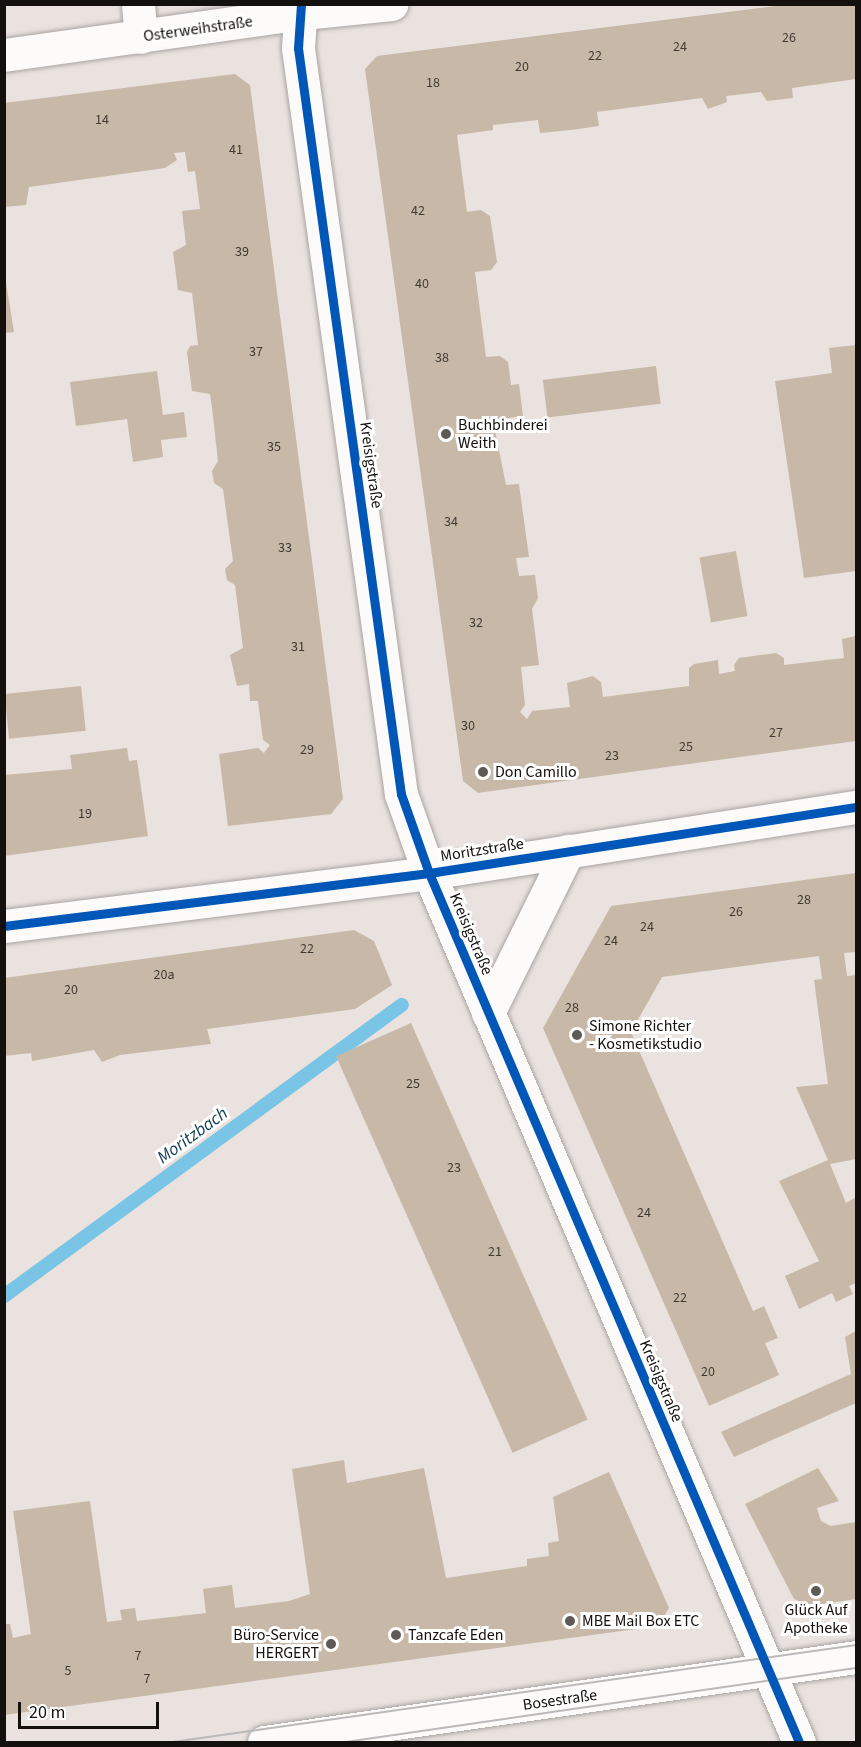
<!DOCTYPE html>
<html>
<head>
<meta charset="utf-8">
<style>
	body { margin:0 }
	#map { position:relative; width:861px; height:1747px; overflow:hidden; background:#e9e2de; font-family:"Source Sans 3",sans-serif }
	div>[style] { position:absolute }
	.stream>* { height:14px; margin:-7px; padding:0 7px; transform-origin:7px; border-radius:7px; background:#7ac5e6 }
	.building>* { inset:0; background:#c8b8a8; transform-origin:0 0 }
	.roads { filter:drop-shadow(0 0 2px #aaa4a2) drop-shadow(0 0 2px #aaa4a2) }
	.minor>* { height:33px; margin:-16.5px; padding:0 16.5px; transform-origin:16.5px; border-radius:16.5px; background:#fcfbfa }
	.tram>* { height:1.5px; margin:-0.75px; padding:0 0.75px; transform-origin:0.75px; border-radius:0.75px; background:#bbb9b9 }
	.cycleway>* { height:9px; margin:-4.5px; padding:0 4.5px; transform-origin:4.5px; border-radius:4.5px; background:#0057b8 }
	.dots>* { width:16px; height:16px; translate:-50% -50%; box-sizing:border-box; border:3px solid #fff; border-radius:50% }
	span { translate:-50% -50%; white-space:nowrap; text-align:center; line-height:1.15; -webkit-text-stroke:6px #fff; paint-order:stroke }
	.number-label { font-size:14px; color:#403a34 }
	.number-label span { -webkit-text-stroke-width:0 }
	.street-label { font-size:16px; color:#13100d }
	.poi-label { font-size:16px; color:#13100d }
	.left { translate:0 -50%; text-align:left }
	.right { translate:-100% -50%; text-align:right }
	.water-label { font-size:18px; color:#0d3d52; font-style:italic }
	.frame { position:absolute; inset:0; border:6px solid #13100d; pointer-events:none }
	.scale { position:absolute; left:18px; top:1702px; width:141px; height:27px; box-sizing:border-box; border:3px solid #13100d; border-top:0; padding-left:8px; font-size:18px; line-height:21px; white-space:nowrap; color:#13100d; -webkit-text-stroke:4px #fff; paint-order:stroke }
</style>
</head>
<body>
<div id="map">
	<div class="stream">
		<div style="left:4px;top:1296px;width:493px;rotate:-36.2deg"></div>
	</div>
	<div class="building">
		<div style="clip-path:polygon(791px 4px,856px 4px,856px 79px,792px 88px,793px 98px,767px 101px,761px 92px,726px 96px,727px 102px,708px 109px,702px 98px,597px 112px,599px 126px,571px 130px,540px 133px,538px 120px,493px 125px,493px 130px,457px 135px,467px 212px,481px 210px,490px 216px,497px 262px,491px 270px,475px 272px,486px 357px,500px 356px,508px 362px,511px 385px,519px 384px,523px 416px,493px 420px,506px 485px,519px 484px,529px 557px,516px 558px,519px 576px,535px 575px,538px 598px,532px 609px,539px 665px,521px 667px,525px 705px,520px 712px,527px 719px,532px 711px,570px 707px,567px 683px,593px 676px,601px 682px,603px 697px,689px 686px,689px 668px,694px 664px,718px 660px,719px 674px,735px 671px,734px 665px,739px 658px,776px 653px,784px 658px,784px 665px,844px 658px,842px 639px,856px 636px,856px 741px,478px 793px,463px 781px,365px 69px,377px 56px)"></div>
		<div style="clip-path:polygon(235px 74px,250px 85px,343px 799px,331px 814px,228px 826px,219px 754px,258px 748px,264px 753px,270px 745px,263px 740px,258px 701px,250px 701px,249px 684px,237px 686px,230px 655px,243px 648px,235px 585px,227px 580px,225px 569px,233px 561px,223px 489px,214px 483px,212px 471px,218px 461px,212px 408px,210px 394px,192px 391px,187px 352px,190px 346px,198px 345px,194px 309px,192px 293px,178px 290px,173px 252px,186px 245px,182px 211px,200px 209px,195px 171px,188px 172px,185px 152px,174px 153px,177px 160px,165px 168px,29px 187px,26px 205px,4px 207px,4px 103px)"></div>
		<div style="clip-path:polygon(4px 270px,14px 332px,4px 333px)"></div>
		<div style="clip-path:polygon(856px 345px,856px 571px,804px 578px,775px 381px,832px 373px,829px 348px)"></div>
		<div style="left:656px;top:366px;width:38px;height:114px;rotate:83deg"></div>
		<div style="clip-path:polygon(157px 371px,163px 415px,184px 412px,187px 437px,161px 440px,163px 457px,133px 462px,127px 419px,76px 426px,70px 382px)"></div>
		<div style="left:736px;top:551px;width:66px;height:37px;rotate:80deg"></div>
		<div style="left:81px;top:686px;width:45px;height:77px;rotate:84deg"></div>
		<div style="clip-path:polygon(127px 748px,129px 761px,137px 760px,148px 836px,4px 856px,4px 775px,72px 769px,70px 755px)"></div>
		<div style="clip-path:polygon(856px 873px,856px 952px,844px 953px,847px 976px,856px 975px,856px 1159px,830px 1164px,846px 1203px,856px 1197px,856px 1283px,849px 1286px,853px 1294px,836px 1302px,832px 1293px,799px 1309px,785px 1276px,819px 1261px,779px 1181px,828px 1160px,796px 1087px,828px 1084px,814px 980px,822px 979px,819px 956px,662px 977px,631px 1032px,753px 1311px,764px 1306px,778px 1338px,765px 1343px,779px 1375px,709px 1406px,543px 1028px,611px 906px)"></div>
		<div style="clip-path:polygon(354px 930px,374px 941px,392px 985px,355px 1009px,207px 1029px,211px 1044px,120px 1055px,102px 1062px,94px 1050px,32px 1061px,31px 1053px,4px 1056px,4px 978px)"></div>
		<div style="left:411px;top:1023px;width:434px;height:82px;rotate:66deg"></div>
		<div style="clip-path:polygon(856px 1331px,856px 1403px,734px 1457px,721px 1432px,851px 1374px,845px 1337px)"></div>
		<div style="clip-path:polygon(344px 1460px,347px 1483px,424px 1468px,446px 1578px,527px 1566px,527px 1559px,549px 1556px,548px 1543px,559px 1541px,553px 1497px,609px 1472px,669px 1608px,658px 1626px,4px 1715px,4px 1624px,10px 1624px,13px 1638px,31px 1634px,13px 1511px,90px 1501px,107px 1622px,122px 1620px,120px 1610px,135px 1608px,137px 1621px,206px 1613px,203px 1589px,232px 1585px,235px 1608px,289px 1601px,310px 1594px,292px 1469px)"></div>
		<div style="clip-path:polygon(818px 1468px,839px 1501px,817px 1508px,821px 1521px,831px 1526px,856px 1522px,856px 1599px,810px 1606px,794px 1599px,745px 1504px)"></div>
	</div>
	<div class="roads">
		<div class="minor">
			<div style="left:138px;top:4px;width:33px;rotate:85deg"></div>
			<div style="left:301px;top:4px;width:44px;rotate:93.9deg"></div>
			<div style="left:298px;top:48px;width:753px;rotate:82.14deg"></div>
			<div style="left:401px;top:794px;width:84px;rotate:70.5deg"></div>
			<div style="left:429px;top:873px;width:944px;rotate:66.94deg"></div>
			<div style="left:4px;top:55px;width:302px;rotate:-8deg"></div>
			<div style="left:303px;top:13px;width:89px;rotate:-5.8deg"></div>
			<div style="left:4px;top:926px;width:428px;rotate:-7.1deg"></div>
			<div style="left:429px;top:873px;width:432px;rotate:-8.8deg"></div>
			<div style="left:488px;top:1013px;width:181px;rotate:-63.7deg"></div>
			<div style="left:264px;top:1742px;width:598px;rotate:-8.17deg"></div>
		</div>
	</div>
	<div class="tram">
		<div style="left:173px;top:1742px;width:690px;rotate:-8.08deg"></div>
		<div style="left:346px;top:1742px;width:515px;rotate:-8.26deg"></div>
	</div>
	<div class="cycleway">
		<div style="left:301px;top:4px;width:44px;rotate:93.9deg"></div>
		<div style="left:298px;top:48px;width:753px;rotate:82.14deg"></div>
		<div style="left:401px;top:794px;width:84px;rotate:70.5deg"></div>
		<div style="left:429px;top:873px;width:944px;rotate:66.94deg"></div>
		<div style="left:4px;top:926px;width:428px;rotate:-7.1deg"></div>
		<div style="left:429px;top:873px;width:432px;rotate:-8.8deg"></div>
	</div>
	<div class="dots">
		<div style="left:446px;top:434px;background:#5e5a56"></div>
		<div style="left:483px;top:772px;background:#5e5a56"></div>
		<div style="left:577px;top:1035px;background:#5e5a56"></div>
		<div style="left:816px;top:1591px;background:#5e5a56"></div>
		<div style="left:570px;top:1621px;background:#5e5a56"></div>
		<div style="left:396px;top:1635px;background:#5e5a56"></div>
		<div style="left:331px;top:1644px;background:#5e5a56"></div>
	</div>
	<div class="number-label">
		<span style="left:789px;top:38px">26</span>
		<span style="left:680px;top:47px">24</span>
		<span style="left:595px;top:56px">22</span>
		<span style="left:522px;top:67px">20</span>
		<span style="left:433px;top:83px">18</span>
		<span style="left:102px;top:120px">14</span>
		<span style="left:236px;top:150px">41</span>
		<span style="left:418px;top:211px">42</span>
		<span style="left:242px;top:252px">39</span>
		<span style="left:422px;top:284px">40</span>
		<span style="left:256px;top:352px">37</span>
		<span style="left:442px;top:358px">38</span>
		<span style="left:274px;top:447px">35</span>
		<span style="left:451px;top:522px">34</span>
		<span style="left:285px;top:548px">33</span>
		<span style="left:476px;top:623px">32</span>
		<span style="left:298px;top:647px">31</span>
		<span style="left:468px;top:726px">30</span>
		<span style="left:776px;top:733px">27</span>
		<span style="left:686px;top:747px">25</span>
		<span style="left:307px;top:750px">29</span>
		<span style="left:612px;top:756px">23</span>
		<span style="left:85px;top:814px">19</span>
		<span style="left:804px;top:900px">28</span>
		<span style="left:736px;top:912px">26</span>
		<span style="left:647px;top:927px">24</span>
		<span style="left:611px;top:941px">24</span>
		<span style="left:307px;top:949px">22</span>
		<span style="left:164px;top:975px">20a</span>
		<span style="left:71px;top:990px">20</span>
		<span style="left:572px;top:1008px">28</span>
		<span style="left:413px;top:1084px">25</span>
		<span style="left:454px;top:1168px">23</span>
		<span style="left:644px;top:1213px">24</span>
		<span style="left:495px;top:1252px">21</span>
		<span style="left:680px;top:1298px">22</span>
		<span style="left:708px;top:1372px">20</span>
		<span style="left:138px;top:1656px">7</span>
		<span style="left:68px;top:1671px">5</span>
		<span style="left:147px;top:1679px">7</span>
	</div>
	<div class="street-label">
		<span style="left:198px;top:29px;rotate:-8deg">Osterweihstraße</span>
		<span style="left:371px;top:465px;rotate:82deg">Kreisigstraße</span>
		<span style="left:482px;top:850px;rotate:-9deg">Moritzstraße</span>
		<span style="left:471px;top:934px;rotate:67deg">Kreisigstraße</span>
		<span style="left:661px;top:1381px;rotate:67deg">Kreisigstraße</span>
		<span style="left:560px;top:1700px;rotate:-8deg">Bosestraße</span>
	</div>
	<div class="poi-label">
		<span class="left" style="left:458px;top:434px">Buchbinderei<br>Weith</span>
		<span class="left" style="left:495px;top:772px">Don Camillo</span>
		<span class="left" style="left:589px;top:1035px">Simone Richter<br>- Kosmetikstudio</span>
		<span style="left:816px;top:1619px">Glück Auf<br>Apotheke</span>
		<span class="left" style="left:582px;top:1621px">MBE Mail Box ETC</span>
		<span class="right" style="left:319px;top:1644px">Büro-Service<br>HERGERT</span>
		<span class="left" style="left:408px;top:1635px">Tanzcafe Eden</span>
	</div>
	<div class="water-label">
		<span style="left:193px;top:1136px;rotate:-36deg">Moritzbach</span>
	</div>
	<div class="frame"></div>
	<div class="scale">20 m</div>
</div>
</body>
</html>
